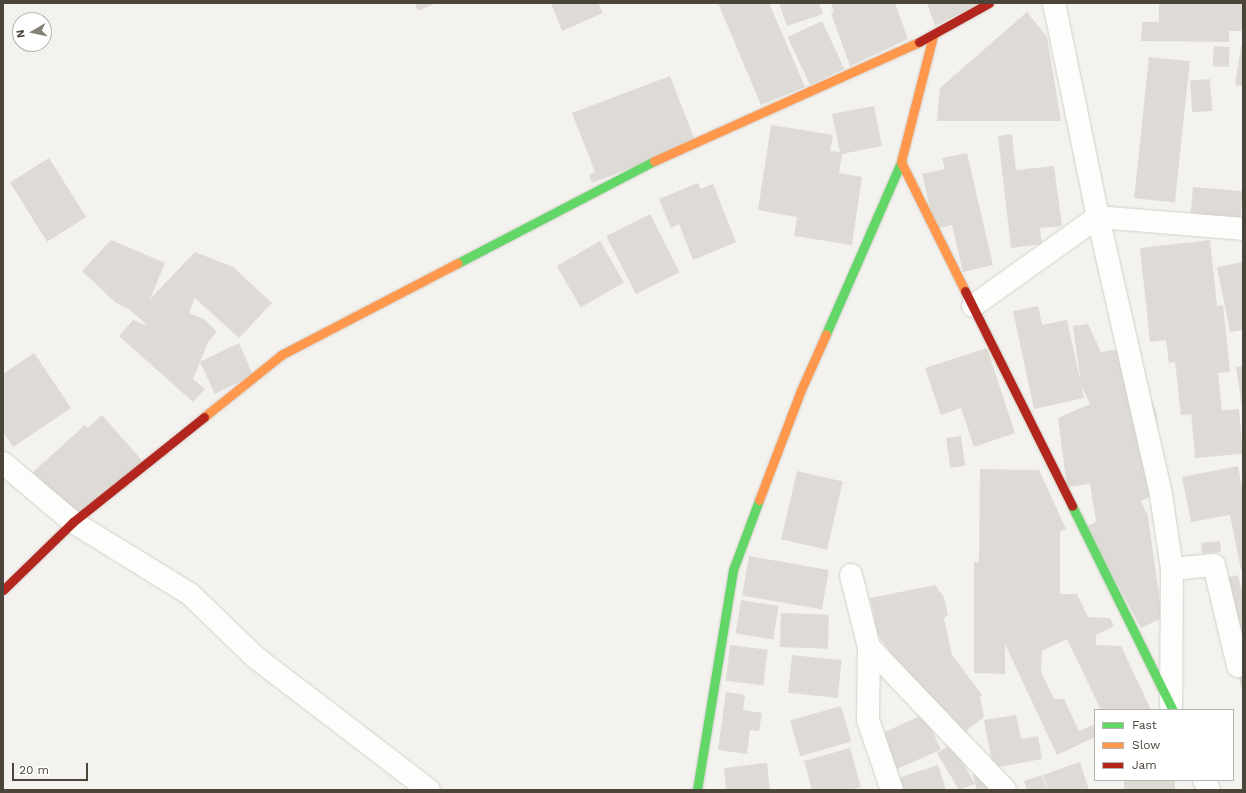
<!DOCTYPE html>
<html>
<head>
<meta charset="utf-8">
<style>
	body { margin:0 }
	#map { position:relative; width:1246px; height:793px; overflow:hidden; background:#f4f2ee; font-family:"Work Sans",sans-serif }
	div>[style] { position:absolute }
	.building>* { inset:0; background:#dedbd6; transform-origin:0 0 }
	.roads { filter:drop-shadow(0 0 1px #d2d0cb) drop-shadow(0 0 1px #d2d0cb) }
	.street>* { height:22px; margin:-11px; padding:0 11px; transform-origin:11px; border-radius:11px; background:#fdfdfc }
	.fast>* { height:9px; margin:-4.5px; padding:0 4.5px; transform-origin:4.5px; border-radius:4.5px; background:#63d668 }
	.slow>* { height:9px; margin:-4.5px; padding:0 4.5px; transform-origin:4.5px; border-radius:4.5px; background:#ff974d }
	.jam>* { height:9px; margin:-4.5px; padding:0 4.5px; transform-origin:4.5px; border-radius:4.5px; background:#b3261e }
	span { translate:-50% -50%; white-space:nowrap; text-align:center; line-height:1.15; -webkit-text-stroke:3px #fff; paint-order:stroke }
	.frame { position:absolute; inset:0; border:4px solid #4b4439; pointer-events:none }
	.legend { position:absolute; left:1094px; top:709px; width:140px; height:72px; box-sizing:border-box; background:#fff; border:1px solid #b7b4b0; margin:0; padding:5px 7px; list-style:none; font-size:12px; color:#4b4439 }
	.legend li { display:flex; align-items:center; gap:8px; height:20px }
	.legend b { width:20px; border:1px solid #b7b4b0 }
	.north { position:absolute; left:12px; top:12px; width:40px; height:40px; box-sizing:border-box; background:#fff; border:1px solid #b7b4b0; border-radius:50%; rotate:261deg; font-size:11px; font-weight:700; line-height:16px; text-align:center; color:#4b4439 }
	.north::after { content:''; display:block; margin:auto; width:14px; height:18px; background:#868178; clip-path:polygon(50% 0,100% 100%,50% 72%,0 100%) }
	.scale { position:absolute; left:12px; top:763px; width:76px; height:18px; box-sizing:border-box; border:2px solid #4b4439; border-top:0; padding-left:5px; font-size:12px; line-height:14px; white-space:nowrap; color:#4b4439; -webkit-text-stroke:3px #fff; paint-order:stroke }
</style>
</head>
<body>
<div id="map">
	<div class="building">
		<div style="clip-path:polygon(415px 3px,437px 3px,418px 11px)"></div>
		<div style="clip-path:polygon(551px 3px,598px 3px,603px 13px,562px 31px)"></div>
		<div style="clip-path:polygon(718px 3px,769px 3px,805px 87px,761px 105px)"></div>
		<div style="clip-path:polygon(779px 3px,819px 3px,823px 14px,787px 26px)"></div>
		<div style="clip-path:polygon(831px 3px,895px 3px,908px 39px,850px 66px,831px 13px,834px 12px)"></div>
		<div style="clip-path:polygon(927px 3px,980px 3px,935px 26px)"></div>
		<div style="clip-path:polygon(1159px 3px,1243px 3px,1243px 31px,1229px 31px,1229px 42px,1141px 41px,1142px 22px,1159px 22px)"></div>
		<div style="clip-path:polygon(1027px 12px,1047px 37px,1061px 121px,937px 121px,940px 88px)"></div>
		<div style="left:822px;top:21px;width:53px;height:38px;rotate:65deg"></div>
		<div style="left:1214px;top:46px;width:16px;height:20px;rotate:4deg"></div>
		<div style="clip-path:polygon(1241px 46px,1243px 46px,1243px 86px,1235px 85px)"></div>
		<div style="left:1149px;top:57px;width:41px;height:142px;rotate:6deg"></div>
		<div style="clip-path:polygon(670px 76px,696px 143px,592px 183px,589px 175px,595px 172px,572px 113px)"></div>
		<div style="left:1210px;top:79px;width:32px;height:20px;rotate:86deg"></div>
		<div style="clip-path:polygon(874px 106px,882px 146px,842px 154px,839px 173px,862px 177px,852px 245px,794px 236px,797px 217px,758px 210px,771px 125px,833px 135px,830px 151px,840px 152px,832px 114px)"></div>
		<div style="clip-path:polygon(1012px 134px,1016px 170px,1054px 166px,1062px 226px,1040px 228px,1042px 244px,1011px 248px,998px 136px)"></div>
		<div style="clip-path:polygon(967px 153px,993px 265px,963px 272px,952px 225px,935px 229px,922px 174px,945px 169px,942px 158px)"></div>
		<div style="left:49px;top:158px;width:70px;height:46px;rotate:58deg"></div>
		<div style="clip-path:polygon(698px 183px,701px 189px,713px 184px,736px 242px,693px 260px,679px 224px,671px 228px,659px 199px)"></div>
		<div style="left:1193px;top:187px;width:50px;height:42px;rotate:5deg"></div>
		<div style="left:650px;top:214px;width:65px;height:49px;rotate:63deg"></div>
		<div style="clip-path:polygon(111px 240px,165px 263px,150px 299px,195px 252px,233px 267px,272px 303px,239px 338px,195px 298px,189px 313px,204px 319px,217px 332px,208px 342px,200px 362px,239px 343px,253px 375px,215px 394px,200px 362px,193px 379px,205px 389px,193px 402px,119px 336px,133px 320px,148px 326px,129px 309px,116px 303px,82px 271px)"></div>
		<div style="clip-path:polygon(1210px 240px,1217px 306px,1223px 305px,1230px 372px,1218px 373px,1222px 411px,1181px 415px,1175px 362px,1169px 363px,1166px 340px,1150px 342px,1140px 248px)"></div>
		<div style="left:600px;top:241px;width:48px;height:50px;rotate:60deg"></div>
		<div style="clip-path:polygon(1243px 262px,1243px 330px,1230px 332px,1217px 267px)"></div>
		<div style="clip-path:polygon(1038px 306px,1042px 325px,1067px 320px,1081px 384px,1073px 326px,1088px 324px,1101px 352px,1128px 348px,1156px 411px,1160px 443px,1153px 495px,1141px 501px,1148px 516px,1162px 618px,1141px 628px,1086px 527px,1096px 522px,1090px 484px,1067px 487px,1058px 418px,1090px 404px,1081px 385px,1084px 398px,1034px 409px,1013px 311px)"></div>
		<div style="clip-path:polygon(987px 348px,1015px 433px,974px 447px,961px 408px,941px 415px,925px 368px)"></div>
		<div style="clip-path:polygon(34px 353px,71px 408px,13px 447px,3px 432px,3px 374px)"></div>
		<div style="clip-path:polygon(1243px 366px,1243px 408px,1242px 408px,1236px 367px)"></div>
		<div style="left:1239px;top:409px;width:45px;height:48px;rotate:85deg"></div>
		<div style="clip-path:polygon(102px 415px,145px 464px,79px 524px,33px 472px,85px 425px,88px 428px)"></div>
		<div style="left:961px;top:436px;width:30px;height:15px;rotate:82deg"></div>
		<div style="clip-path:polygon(1238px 466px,1243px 493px,1243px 570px,1241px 570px,1230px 515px,1191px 522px,1182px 477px)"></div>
		<div style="clip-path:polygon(980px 469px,1039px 470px,1066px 529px,1060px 532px,1060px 594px,1077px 594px,1088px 617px,1110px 618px,1114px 626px,1096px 635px,1096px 645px,1121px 646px,1151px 710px,1101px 710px,1067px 639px,1042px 651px,1041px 672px,1054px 699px,1064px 699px,1079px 731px,1095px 724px,1095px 737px,1057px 755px,1005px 644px,1005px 674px,974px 673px,974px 562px,979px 562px)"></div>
		<div style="left:797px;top:471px;width:47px;height:70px;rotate:13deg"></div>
		<div style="left:1220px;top:541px;width:11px;height:19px;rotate:85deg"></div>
		<div style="left:749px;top:556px;width:81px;height:40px;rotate:10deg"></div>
		<div style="clip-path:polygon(1238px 575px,1243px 595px,1242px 690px,1215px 581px)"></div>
		<div style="clip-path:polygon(935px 585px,944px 597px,948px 615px,944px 618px,952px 655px,982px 695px,980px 697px,984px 717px,967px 730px,973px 760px,878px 636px,870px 598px)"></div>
		<div style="left:741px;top:600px;width:38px;height:34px;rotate:9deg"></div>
		<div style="left:781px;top:613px;width:48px;height:34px;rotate:2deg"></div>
		<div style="left:730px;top:645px;width:38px;height:36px;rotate:7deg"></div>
		<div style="left:792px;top:655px;width:50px;height:38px;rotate:6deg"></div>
		<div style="clip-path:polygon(726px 692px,745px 695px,743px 710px,762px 713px,759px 731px,750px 730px,747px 754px,718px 750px)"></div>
		<div style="left:841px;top:706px;width:37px;height:53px;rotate:74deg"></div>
		<div style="left:925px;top:714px;width:39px;height:57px;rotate:66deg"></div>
		<div style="clip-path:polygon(1016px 715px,1021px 739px,1038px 736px,1042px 759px,993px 768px,984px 720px)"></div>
		<div style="clip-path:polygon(952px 744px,975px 784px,973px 775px,985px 772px,989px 790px,977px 790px,975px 784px,959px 790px,937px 753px)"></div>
		<div style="clip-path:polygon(850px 748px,861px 787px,850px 790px,812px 790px,804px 761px)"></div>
		<div style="clip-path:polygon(1080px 762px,1089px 790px,1048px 790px,1043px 775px)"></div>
		<div style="clip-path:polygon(767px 763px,770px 790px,726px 790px,724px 768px)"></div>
		<div style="clip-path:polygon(938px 765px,946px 790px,896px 790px,892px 780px)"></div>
		<div style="clip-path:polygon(1042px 775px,1047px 790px,1027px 790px,1024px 781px)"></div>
		<div style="left:1124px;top:780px;width:51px;height:10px"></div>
	</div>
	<div class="roads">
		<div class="street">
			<div style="left:1054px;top:3px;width:218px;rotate:78.4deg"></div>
			<div style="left:1098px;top:217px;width:285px;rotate:77.2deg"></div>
			<div style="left:1161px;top:495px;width:75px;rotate:81.5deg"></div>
			<div style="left:1172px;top:569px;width:136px;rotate:90.4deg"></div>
			<div style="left:973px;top:306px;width:153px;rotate:-35.5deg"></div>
			<div style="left:1098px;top:217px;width:145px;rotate:4.7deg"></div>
			<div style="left:3px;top:463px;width:92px;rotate:40.1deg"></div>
			<div style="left:73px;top:522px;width:137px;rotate:31.6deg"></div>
			<div style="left:190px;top:594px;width:91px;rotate:44.1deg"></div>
			<div style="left:255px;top:657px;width:219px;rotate:37.4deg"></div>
			<div style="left:1172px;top:569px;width:42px;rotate:-5.4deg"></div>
			<div style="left:1214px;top:565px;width:104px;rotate:76.6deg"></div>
			<div style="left:851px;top:575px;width:74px;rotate:76deg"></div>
			<div style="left:869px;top:647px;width:73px;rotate:90.8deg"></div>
			<div style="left:868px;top:720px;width:74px;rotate:71.1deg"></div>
			<div style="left:869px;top:647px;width:197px;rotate:46.4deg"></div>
			<div style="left:1204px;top:780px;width:11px;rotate:63deg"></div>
		</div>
		<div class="fast">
			<div style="left:458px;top:263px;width:221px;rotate:-27.5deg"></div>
			<div style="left:826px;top:334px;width:188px;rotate:-66.4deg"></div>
			<div style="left:1072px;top:506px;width:228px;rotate:63.7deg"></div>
			<div style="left:697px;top:790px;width:223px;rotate:-80.7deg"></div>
			<div style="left:733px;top:570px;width:75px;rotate:-69.6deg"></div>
		</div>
		<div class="slow">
			<div style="left:933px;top:36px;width:130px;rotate:104.3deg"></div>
			<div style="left:901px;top:162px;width:144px;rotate:63.6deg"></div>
			<div style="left:654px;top:161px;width:290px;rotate:-24.2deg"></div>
			<div style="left:204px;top:417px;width:99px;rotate:-38.8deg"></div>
			<div style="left:281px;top:355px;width:199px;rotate:-27.5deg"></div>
			<div style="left:759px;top:500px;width:118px;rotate:-69.1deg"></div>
			<div style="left:801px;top:390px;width:61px;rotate:-65.9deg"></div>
		</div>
		<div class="jam">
			<div style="left:919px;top:42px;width:80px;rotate:-29.1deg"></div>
			<div style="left:965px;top:291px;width:240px;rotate:63.5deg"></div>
			<div style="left:3px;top:590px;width:98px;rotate:-44.2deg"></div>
			<div style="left:73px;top:522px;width:168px;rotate:-38.7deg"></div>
		</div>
	</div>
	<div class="frame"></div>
	<ul class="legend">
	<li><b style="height:5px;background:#63d668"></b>Fast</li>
	<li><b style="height:5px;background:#ff974d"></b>Slow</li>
	<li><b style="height:5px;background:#b3261e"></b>Jam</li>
	</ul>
	<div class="north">N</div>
	<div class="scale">20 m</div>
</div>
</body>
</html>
